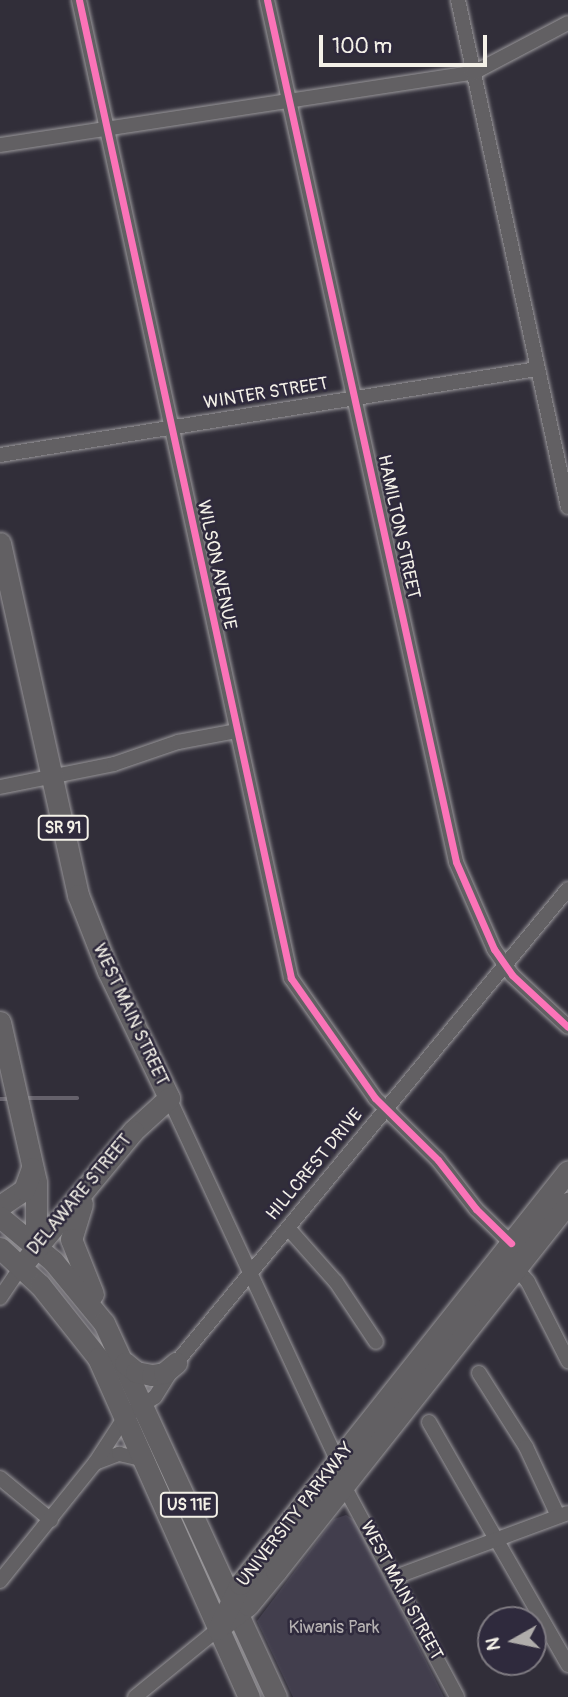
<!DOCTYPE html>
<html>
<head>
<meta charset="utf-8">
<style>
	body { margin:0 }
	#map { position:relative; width:568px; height:1697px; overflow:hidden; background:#312e39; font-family:Pangolin,sans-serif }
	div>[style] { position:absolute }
	.green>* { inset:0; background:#423e4d }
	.stream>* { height:3.5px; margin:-1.75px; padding:0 1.75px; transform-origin:1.75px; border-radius:1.75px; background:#65616b }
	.roads { filter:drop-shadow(0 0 2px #9a989b) drop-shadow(0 0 2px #9a989b) }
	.minor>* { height:14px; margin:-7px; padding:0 7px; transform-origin:7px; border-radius:7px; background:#626063 }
	.primary>* { height:21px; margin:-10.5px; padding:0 10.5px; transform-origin:10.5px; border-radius:10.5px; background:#626063 }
	.cycleway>* { height:7px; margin:-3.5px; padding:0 3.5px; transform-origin:3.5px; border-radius:3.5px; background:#fb73b8 }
	span { translate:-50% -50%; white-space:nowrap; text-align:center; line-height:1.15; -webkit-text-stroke:5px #2f2a3d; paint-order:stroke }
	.shield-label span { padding:2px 5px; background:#2f2a3d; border:2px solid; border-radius:5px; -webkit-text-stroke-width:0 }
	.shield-label { font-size:16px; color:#f4f1e8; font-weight:700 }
	.street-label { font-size:18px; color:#f4f1e8 }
	.park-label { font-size:18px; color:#b7b3b3 }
	.north { position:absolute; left:477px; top:1606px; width:70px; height:70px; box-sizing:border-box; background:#2f2a3d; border:2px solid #7e7a81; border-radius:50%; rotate:261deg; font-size:19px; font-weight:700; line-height:28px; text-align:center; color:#f4f1e8 }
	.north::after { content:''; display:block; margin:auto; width:24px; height:32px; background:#b0adab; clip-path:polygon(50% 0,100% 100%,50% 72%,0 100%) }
	.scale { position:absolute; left:319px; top:35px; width:168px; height:32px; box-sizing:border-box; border:4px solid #f4f1e8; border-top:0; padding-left:9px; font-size:21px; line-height:24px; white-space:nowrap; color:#f4f1e8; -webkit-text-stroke:5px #2f2a3d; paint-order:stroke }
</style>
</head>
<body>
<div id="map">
	<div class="green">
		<div style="clip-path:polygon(346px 1515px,356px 1521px,444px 1697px,293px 1697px,257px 1621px,334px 1519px)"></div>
	</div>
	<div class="stream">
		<div style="left:23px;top:1098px;width:54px"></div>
		<div style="left:0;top:1099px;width:8px"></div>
	</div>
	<div class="roads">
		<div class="minor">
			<div style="left:79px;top:0;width:1001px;rotate:77.77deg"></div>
			<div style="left:291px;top:978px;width:146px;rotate:55deg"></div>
			<div style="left:375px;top:1098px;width:88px;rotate:44.5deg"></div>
			<div style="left:438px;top:1160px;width:62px;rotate:52.2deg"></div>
			<div style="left:476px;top:1209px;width:49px;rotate:44.2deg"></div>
			<div style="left:267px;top:0;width:882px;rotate:77.63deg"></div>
			<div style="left:456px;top:862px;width:95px;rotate:66.4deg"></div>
			<div style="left:494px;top:949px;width:32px;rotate:55deg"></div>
			<div style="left:512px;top:975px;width:76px;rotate:42.9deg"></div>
			<div style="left:458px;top:0;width:519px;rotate:77.76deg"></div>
			<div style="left:0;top:145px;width:478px;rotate:-8.7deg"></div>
			<div style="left:473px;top:73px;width:107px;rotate:-27.8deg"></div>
			<div style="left:0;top:455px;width:544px;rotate:-9.1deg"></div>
			<div style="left:0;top:787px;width:116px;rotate:-11.4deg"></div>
			<div style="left:114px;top:764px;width:68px;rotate:-19deg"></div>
			<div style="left:178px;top:742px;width:59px;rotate:-10.7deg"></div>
			<div style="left:169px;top:1098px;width:399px;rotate:65.1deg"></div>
			<div style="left:288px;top:1228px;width:72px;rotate:48.4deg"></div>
			<div style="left:336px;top:1282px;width:72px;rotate:56.3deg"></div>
			<div style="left:516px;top:1268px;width:18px;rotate:49deg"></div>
			<div style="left:528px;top:1282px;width:89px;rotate:63.1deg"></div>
			<div style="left:0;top:1298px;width:40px;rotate:-56deg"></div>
			<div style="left:479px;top:1373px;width:88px;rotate:57.6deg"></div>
			<div style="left:526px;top:1447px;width:76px;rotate:65.1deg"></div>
			<div style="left:429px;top:1422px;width:280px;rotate:60.2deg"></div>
			<div style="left:95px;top:1463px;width:26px;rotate:-21deg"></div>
			<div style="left:119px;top:1454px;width:28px;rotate:13deg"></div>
			<div style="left:0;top:1478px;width:66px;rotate:39.5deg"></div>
			<div style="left:344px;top:1486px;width:239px;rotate:61.8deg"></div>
			<div style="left:395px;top:1577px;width:184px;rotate:-20.3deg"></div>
			<div style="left:0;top:1581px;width:151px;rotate:-51.2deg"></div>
			<div style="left:95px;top:1463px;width:55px;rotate:-56.9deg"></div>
			<div style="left:125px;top:1417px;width:36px;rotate:-34deg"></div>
			<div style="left:155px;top:1397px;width:40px;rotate:-58deg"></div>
			<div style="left:176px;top:1363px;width:615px;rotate:-50.41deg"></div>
			<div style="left:135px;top:1697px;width:107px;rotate:-39.3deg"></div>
		</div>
		<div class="primary">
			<div style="left:0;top:543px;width:361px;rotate:77.5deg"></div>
			<div style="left:78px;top:895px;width:82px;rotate:68.5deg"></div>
			<div style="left:108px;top:971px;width:141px;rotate:64.3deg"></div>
			<div style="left:169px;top:1098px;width:49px;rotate:137.5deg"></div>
			<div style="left:133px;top:1131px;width:174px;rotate:129.6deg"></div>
			<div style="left:0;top:1022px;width:164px;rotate:77.3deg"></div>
			<div style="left:36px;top:1182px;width:65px;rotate:90deg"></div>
			<div style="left:82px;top:1204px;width:37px;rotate:107deg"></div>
			<div style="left:71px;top:1239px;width:59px;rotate:68.2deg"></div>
			<div style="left:0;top:1206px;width:29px;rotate:-34deg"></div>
			<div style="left:24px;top:1190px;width:23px;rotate:-70deg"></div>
			<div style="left:0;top:1217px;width:69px;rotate:39.7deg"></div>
			<div style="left:53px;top:1261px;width:80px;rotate:50.6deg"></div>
			<div style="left:104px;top:1323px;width:412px;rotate:65.3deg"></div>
			<div style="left:0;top:1248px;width:54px;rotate:42.8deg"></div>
			<div style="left:40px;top:1285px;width:93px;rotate:51.5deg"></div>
			<div style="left:98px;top:1358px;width:371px;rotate:66deg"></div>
			<div style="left:125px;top:1363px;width:14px;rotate:39deg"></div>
			<div style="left:136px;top:1372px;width:16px;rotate:11deg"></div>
			<div style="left:152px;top:1375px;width:12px;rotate:-9deg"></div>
			<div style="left:164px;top:1373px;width:16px;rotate:-40deg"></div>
			<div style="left:225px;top:1623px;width:29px;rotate:-38deg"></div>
			<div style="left:248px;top:1605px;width:44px;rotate:-50.5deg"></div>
			<div style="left:276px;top:1571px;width:470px;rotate:-51.6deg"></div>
			<div style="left:218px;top:1629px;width:50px;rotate:-63.9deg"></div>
			<div style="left:240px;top:1584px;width:527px;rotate:-51.54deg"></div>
		</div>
	</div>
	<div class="cycleway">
		<div style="left:79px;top:0;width:1001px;rotate:77.77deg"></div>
		<div style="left:291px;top:978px;width:146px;rotate:55deg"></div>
		<div style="left:375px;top:1098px;width:88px;rotate:44.5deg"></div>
		<div style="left:438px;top:1160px;width:62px;rotate:52.2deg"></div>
		<div style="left:476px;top:1209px;width:49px;rotate:44.2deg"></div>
		<div style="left:267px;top:0;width:882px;rotate:77.63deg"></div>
		<div style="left:456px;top:862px;width:95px;rotate:66.4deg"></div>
		<div style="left:494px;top:949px;width:32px;rotate:55deg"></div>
		<div style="left:512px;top:975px;width:76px;rotate:42.9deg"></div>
	</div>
	<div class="shield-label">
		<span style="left:63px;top:828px">SR 91</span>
		<span style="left:189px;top:1505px">US 11E</span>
	</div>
	<div class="street-label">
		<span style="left:266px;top:394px;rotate:-9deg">WINTER STREET</span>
		<span style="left:398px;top:527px;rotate:78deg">HAMILTON STREET</span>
		<span style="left:216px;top:565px;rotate:78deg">WILSON AVENUE</span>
		<span style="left:130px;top:1015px;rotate:65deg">WEST MAIN STREET</span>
		<span style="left:315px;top:1165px;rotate:-50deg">HILLCREST DRIVE</span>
		<span style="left:80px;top:1195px;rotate:-50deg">DELAWARE STREET</span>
		<span style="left:296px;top:1515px;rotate:-52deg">UNIVERSITY PARKWAY</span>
		<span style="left:401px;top:1591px;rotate:62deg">WEST MAIN STREET</span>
	</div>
	<div class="park-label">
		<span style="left:334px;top:1628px">Kiwanis Park</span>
	</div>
	<div class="north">N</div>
	<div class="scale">100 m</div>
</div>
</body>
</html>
